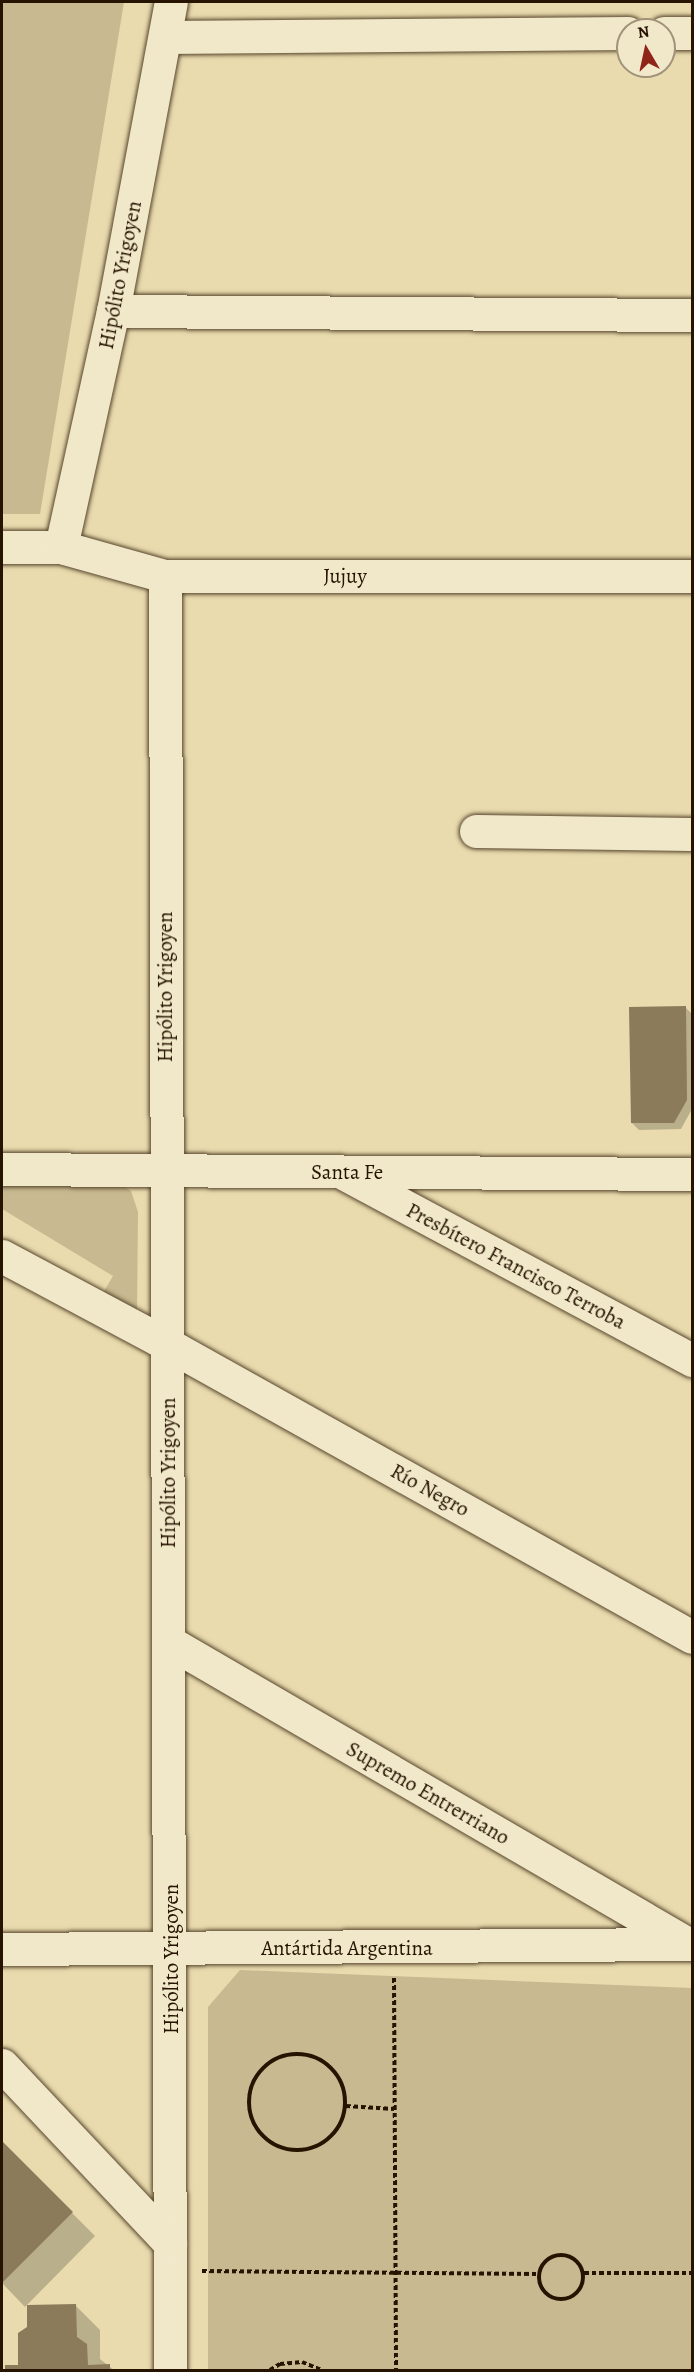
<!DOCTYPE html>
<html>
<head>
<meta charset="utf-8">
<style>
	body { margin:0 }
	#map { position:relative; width:694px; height:2372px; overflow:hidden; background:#e9dbae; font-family:Alegreya,serif }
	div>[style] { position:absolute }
	.green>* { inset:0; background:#c8b990 }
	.shadow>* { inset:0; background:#0003 }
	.building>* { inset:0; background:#8b7b5a }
	.path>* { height:4px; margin-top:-2px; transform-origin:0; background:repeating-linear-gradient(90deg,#261400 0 4.5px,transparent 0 7.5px) }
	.path>.ring { margin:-2px; padding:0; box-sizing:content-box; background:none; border:4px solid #261400; border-radius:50% }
	.roads { filter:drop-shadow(0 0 2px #57462c) drop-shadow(0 0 2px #57462c) }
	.minor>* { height:33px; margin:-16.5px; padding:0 16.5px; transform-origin:16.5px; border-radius:16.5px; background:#f1e8ca }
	span { translate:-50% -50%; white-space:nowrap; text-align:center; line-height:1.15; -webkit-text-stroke:5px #f1e8ca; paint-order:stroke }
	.street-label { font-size:21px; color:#261400 }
	.frame { position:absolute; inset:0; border:3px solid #261400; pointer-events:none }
	.north { position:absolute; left:616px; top:18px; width:60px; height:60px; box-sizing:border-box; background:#f1e8ca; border:2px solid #a09379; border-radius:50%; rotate:351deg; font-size:16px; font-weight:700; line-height:24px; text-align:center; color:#261400 }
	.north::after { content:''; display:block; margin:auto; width:21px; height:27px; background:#8f2418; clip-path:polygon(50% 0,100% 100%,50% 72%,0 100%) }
</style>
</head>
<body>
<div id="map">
	<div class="green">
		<div style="clip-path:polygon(2px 2px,124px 2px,40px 514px,2px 514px)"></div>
		<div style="clip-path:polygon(114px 1180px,131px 1191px,138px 1212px,137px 1314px,100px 1298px,113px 1276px,2px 1209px,2px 1190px,6px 1183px)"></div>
		<div style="clip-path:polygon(240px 1970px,692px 1988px,692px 2370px,208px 2370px,208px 2007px)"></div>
	</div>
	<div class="shadow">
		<div style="clip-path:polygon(685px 1007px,692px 1014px,692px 1109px,681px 1129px,639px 1130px,632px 1123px)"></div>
		<div style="clip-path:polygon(2px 2143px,95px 2236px,25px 2307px,2px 2283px)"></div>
		<div style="clip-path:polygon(76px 2306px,100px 2330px,100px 2359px,114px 2370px,6px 2370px,6px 2366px,19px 2366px)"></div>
	</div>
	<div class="building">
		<div style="clip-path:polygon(686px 1006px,687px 1100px,674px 1123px,631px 1123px,629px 1007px)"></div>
		<div style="clip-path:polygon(2px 2141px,73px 2212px,2px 2283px)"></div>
		<div style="clip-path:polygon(76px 2304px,77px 2337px,87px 2344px,88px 2365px,110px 2364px,110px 2370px,5px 2370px,5px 2365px,18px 2365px,18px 2333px,27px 2327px,27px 2305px)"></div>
	</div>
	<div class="path">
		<div style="left:394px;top:1978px;width:392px;rotate:89.7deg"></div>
		<div class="ring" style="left:249px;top:2054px;width:92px;height:92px"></div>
		<div style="left:346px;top:2106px;width:48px;rotate:3.6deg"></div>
		<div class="ring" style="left:539px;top:2255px;width:40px;height:40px"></div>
		<div style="left:202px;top:2271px;width:336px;rotate:0.5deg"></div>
		<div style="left:584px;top:2273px;width:108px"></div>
		<div style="left:270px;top:2370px;width:12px;rotate:-31deg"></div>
		<div style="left:280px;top:2364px;width:22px;rotate:-5deg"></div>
		<div style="left:302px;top:2362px;width:22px;rotate:22deg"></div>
	</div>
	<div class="roads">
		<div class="minor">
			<div style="left:664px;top:33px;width:28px"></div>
			<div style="left:166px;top:37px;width:462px;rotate:-0.5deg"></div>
			<div style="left:113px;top:311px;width:579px;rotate:0.4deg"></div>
			<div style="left:2px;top:547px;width:59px"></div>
			<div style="left:61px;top:547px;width:108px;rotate:15.6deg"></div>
			<div style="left:165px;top:576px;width:527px"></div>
			<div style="left:61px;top:547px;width:242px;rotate:-77.6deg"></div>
			<div style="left:113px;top:311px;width:314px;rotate:-79.4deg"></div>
			<div style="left:165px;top:576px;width:1794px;rotate:89.84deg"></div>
			<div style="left:476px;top:831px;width:216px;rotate:0.8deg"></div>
			<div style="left:2px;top:1169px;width:690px;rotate:0.42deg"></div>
			<div style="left:345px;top:1174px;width:394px;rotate:28.2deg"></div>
			<div style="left:2px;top:1256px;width:187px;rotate:28.1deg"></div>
			<div style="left:167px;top:1344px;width:601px;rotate:29.17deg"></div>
			<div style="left:169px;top:1642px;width:600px;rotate:30.19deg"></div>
			<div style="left:2px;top:1949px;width:690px;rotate:-0.42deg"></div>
			<div style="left:2px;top:2065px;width:245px;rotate:46.7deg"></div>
		</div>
	</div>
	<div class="street-label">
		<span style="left:120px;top:275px;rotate:-79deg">Hipólito Yrigoyen</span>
		<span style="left:345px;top:576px">Jujuy</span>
		<span style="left:165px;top:987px;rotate:-90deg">Hipólito Yrigoyen</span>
		<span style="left:347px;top:1172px">Santa Fe</span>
		<span style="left:516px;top:1266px;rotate:28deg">Presbítero Francisco Terroba</span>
		<span style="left:168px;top:1473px;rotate:-90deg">Hipólito Yrigoyen</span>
		<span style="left:430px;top:1490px;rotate:29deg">Río Negro</span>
		<span style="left:428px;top:1793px;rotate:30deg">Supremo Entrerriano</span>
		<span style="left:347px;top:1948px">Antártida Argentina</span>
		<span style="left:171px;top:1959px;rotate:-90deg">Hipólito Yrigoyen</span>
	</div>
	<div class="frame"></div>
	<div class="north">N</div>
</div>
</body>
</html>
